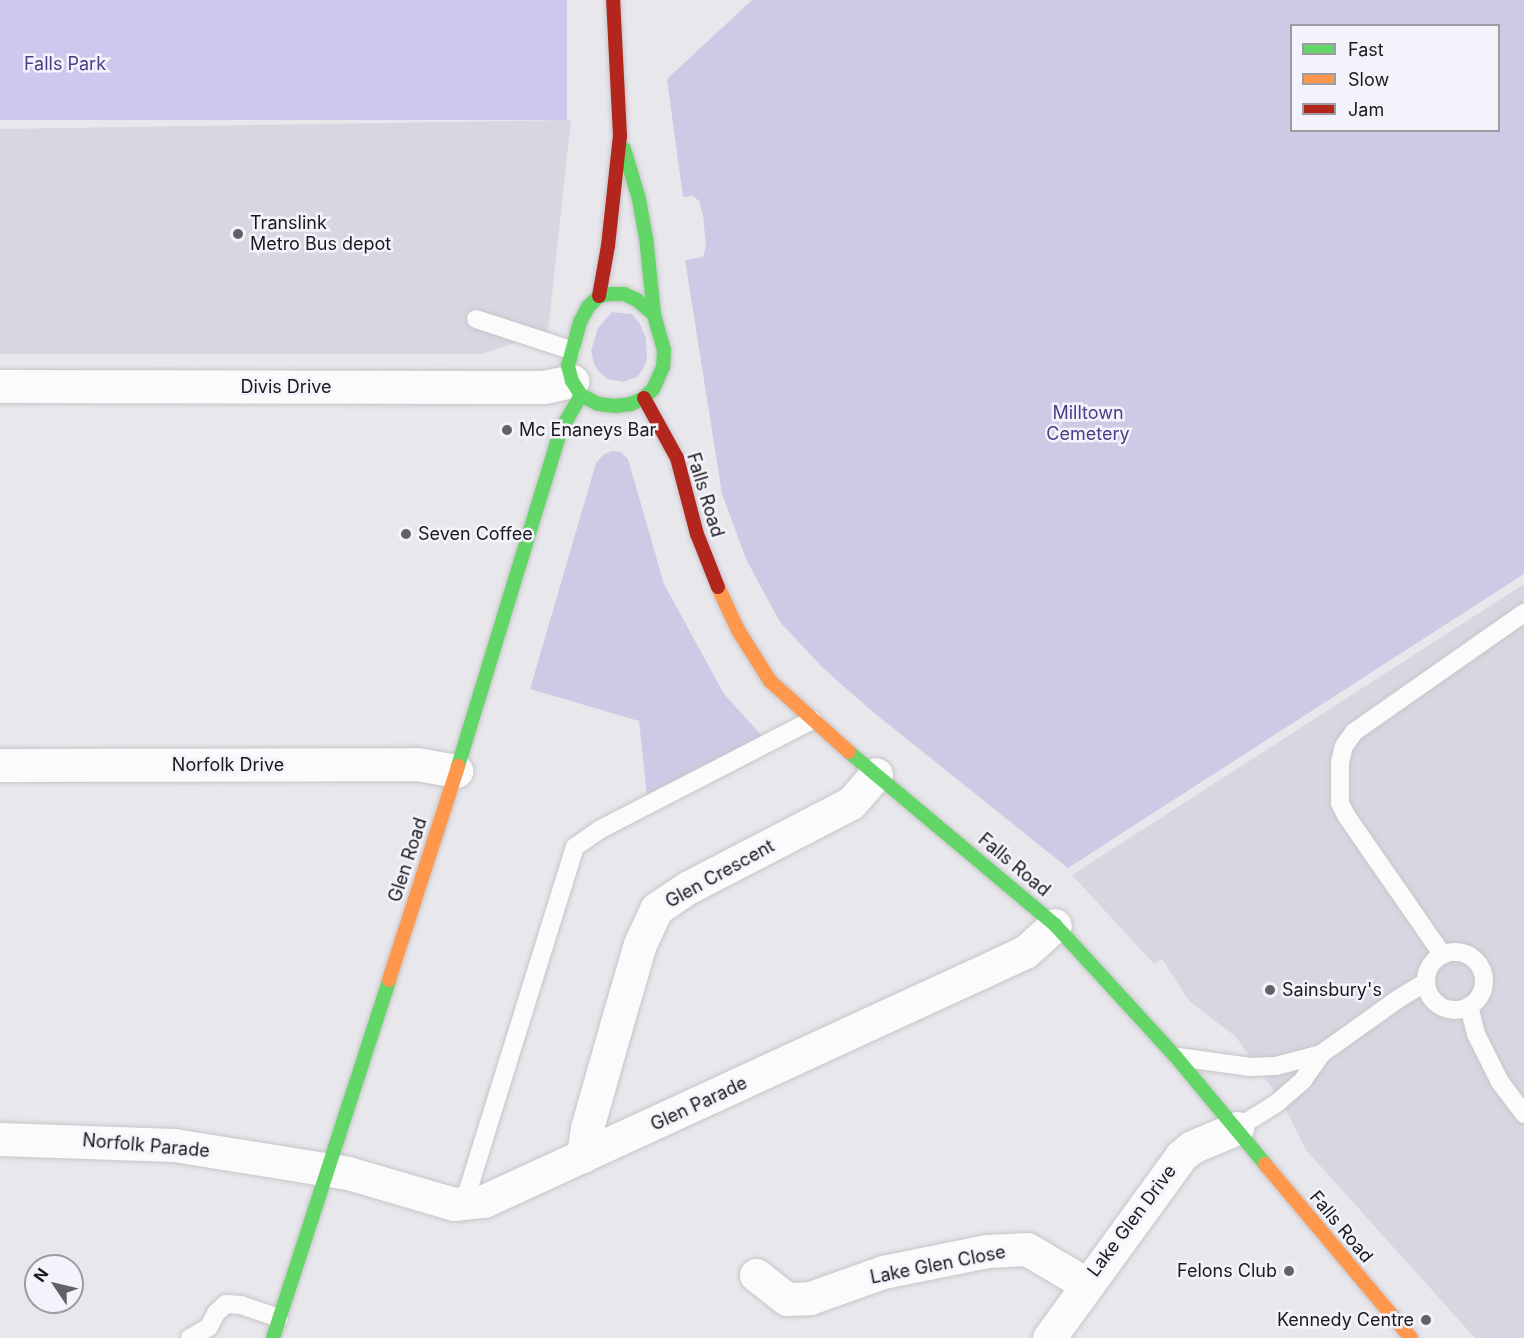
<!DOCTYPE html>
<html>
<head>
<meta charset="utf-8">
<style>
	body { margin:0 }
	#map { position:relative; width:1524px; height:1338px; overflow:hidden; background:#e8e7ec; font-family:Inter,sans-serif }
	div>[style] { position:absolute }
	.built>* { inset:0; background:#d8d7e1 }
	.green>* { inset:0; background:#cecae5 }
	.forest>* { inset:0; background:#cdc8ee; transform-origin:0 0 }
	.roads { filter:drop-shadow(0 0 2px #c6c5c9) drop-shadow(0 0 2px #c6c5c9) }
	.lane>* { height:18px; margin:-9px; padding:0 9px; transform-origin:9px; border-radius:9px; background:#fcfbfc }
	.lane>.ring { margin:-9px; padding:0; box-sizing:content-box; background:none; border:18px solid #fcfbfc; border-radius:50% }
	.street>* { height:33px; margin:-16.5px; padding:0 16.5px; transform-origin:16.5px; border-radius:16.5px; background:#fcfbfc }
	.fast>* { height:14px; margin:-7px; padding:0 7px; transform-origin:7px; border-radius:7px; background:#63d668 }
	.slow>* { height:14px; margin:-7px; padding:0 7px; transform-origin:7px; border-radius:7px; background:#ff974d }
	.jam>* { height:14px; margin:-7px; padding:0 7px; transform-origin:7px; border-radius:7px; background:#b3261e }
	.dots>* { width:16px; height:16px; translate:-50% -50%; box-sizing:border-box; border:3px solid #f4f3fb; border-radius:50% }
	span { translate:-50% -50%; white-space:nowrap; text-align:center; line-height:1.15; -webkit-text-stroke:5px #f4f3fb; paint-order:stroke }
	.park-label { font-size:18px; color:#4c3c89 }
	.poi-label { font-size:18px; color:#1a191c }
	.left { translate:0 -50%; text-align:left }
	.right { translate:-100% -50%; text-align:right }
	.street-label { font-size:18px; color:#1a191c }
	.legend { position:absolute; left:1290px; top:24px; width:210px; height:108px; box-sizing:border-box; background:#f4f3fb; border:2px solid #9d9ca2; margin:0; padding:8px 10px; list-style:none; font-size:18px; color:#1a191c }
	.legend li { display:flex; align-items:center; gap:12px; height:30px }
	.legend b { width:30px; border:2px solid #9d9ca2 }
	.north { position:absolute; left:24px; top:1254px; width:60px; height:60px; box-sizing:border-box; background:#f4f3fb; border:2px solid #9d9ca2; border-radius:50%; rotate:305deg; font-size:16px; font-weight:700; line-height:24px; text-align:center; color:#1a191c }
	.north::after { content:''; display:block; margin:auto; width:21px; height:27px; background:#626165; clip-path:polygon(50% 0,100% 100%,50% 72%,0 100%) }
</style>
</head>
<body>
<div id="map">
	<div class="built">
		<div style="clip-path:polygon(571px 120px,548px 332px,481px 354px,0 354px,0 129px)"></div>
		<div style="clip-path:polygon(1524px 584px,1524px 1338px,1475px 1338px,1306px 1150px,1283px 1104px,1236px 1037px,1189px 1001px,1162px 959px,1154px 964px,1072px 875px)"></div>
	</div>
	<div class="green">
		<div style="clip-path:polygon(evenodd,752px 0,1524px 0,1524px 574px,1068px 868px,873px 712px,823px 668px,780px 622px,747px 561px,722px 494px,685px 260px,703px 257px,706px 246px,703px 215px,699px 201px,693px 196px,683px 197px,667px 79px,752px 0,1292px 26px,1498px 26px,1498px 130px,1292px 130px,1292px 26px)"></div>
		<div style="clip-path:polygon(612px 312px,632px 314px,639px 322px,646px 338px,647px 359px,643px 369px,637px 377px,623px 382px,608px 379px,600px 373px,594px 364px,591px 351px,598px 328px)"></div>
		<div style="clip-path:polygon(612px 451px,621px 452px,628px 459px,664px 584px,724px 694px,764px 738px,647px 796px,639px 721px,530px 689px,596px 463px,604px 454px)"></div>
	</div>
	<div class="forest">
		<div style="left:0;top:0;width:567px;height:120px"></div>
	</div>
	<div class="roads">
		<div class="lane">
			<div style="left:476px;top:319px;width:100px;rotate:18.1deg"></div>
			<div class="ring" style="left:1426px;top:952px;width:40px;height:40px"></div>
			<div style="left:1442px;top:954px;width:167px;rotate:-124.7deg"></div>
			<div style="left:1347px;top:817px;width:16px;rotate:-117deg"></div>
			<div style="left:1340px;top:803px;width:41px;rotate:-90deg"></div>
			<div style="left:1340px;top:762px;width:16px;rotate:-76deg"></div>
			<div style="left:1344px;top:746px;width:17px;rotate:-54deg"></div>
			<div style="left:1354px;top:732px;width:208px;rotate:-35deg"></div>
			<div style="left:1469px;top:1006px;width:29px;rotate:76deg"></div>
			<div style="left:1476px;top:1034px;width:54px;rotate:63.4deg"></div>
			<div style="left:1500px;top:1082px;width:40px;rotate:53deg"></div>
			<div style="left:1178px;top:1057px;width:73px;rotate:7.9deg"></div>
			<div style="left:1250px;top:1067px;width:26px;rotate:-2deg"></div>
			<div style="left:1276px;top:1066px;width:47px;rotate:-14.9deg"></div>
			<div style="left:1321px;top:1054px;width:95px;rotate:-35.5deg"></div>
			<div style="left:1398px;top:999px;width:31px;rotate:-31deg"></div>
			<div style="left:1237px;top:1128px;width:47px;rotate:-32deg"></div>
			<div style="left:1277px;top:1103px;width:35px;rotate:-41deg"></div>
			<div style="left:1303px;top:1080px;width:32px;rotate:-55deg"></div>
			<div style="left:464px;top:1203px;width:373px;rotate:-72.7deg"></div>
			<div style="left:575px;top:847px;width:29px;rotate:-35deg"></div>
			<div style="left:599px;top:830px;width:240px;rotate:-27.3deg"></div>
			<div style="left:190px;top:1338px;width:22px;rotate:-30deg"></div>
			<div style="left:209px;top:1327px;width:16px;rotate:-63deg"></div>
			<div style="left:216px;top:1313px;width:13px;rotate:-42deg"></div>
			<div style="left:226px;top:1304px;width:15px;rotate:4deg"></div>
			<div style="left:241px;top:1305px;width:40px;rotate:18.9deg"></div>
		</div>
		<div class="street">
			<div style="left:0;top:386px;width:544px;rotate:0.11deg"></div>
			<div style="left:544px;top:387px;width:29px;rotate:-12deg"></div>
			<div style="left:0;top:765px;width:417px;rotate:-0.1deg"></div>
			<div style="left:417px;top:764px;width:40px;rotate:10deg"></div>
			<div style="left:0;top:1139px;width:174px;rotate:2deg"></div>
			<div style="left:174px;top:1145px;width:176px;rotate:9.1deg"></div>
			<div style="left:348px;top:1173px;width:110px;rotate:16.3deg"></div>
			<div style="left:454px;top:1204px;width:30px;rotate:-6deg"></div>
			<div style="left:484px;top:1201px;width:596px;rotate:-24.71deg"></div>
			<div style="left:1025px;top:952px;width:40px;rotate:-42deg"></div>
			<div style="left:583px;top:1156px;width:28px;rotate:-82deg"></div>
			<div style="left:587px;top:1128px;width:106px;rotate:-74.1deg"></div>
			<div style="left:616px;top:1026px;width:85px;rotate:-73.7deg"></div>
			<div style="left:640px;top:944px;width:38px;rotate:-65deg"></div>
			<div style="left:656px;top:909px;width:40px;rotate:-34deg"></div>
			<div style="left:689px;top:887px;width:182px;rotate:-27.4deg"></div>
			<div style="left:851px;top:803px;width:38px;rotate:-49deg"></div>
			<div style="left:756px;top:1275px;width:39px;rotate:38deg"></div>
			<div style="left:787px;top:1299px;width:23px;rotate:-2deg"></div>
			<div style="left:810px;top:1298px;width:77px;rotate:-19.6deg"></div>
			<div style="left:883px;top:1272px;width:106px;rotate:-11.4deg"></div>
			<div style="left:987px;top:1251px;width:40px;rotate:-2.9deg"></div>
			<div style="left:1027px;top:1249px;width:69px;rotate:30.7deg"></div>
			<div style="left:1049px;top:1338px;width:225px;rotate:-54deg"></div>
			<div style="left:1181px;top:1156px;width:14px;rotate:-39deg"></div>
			<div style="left:1192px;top:1147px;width:49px;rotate:-22.9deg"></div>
		</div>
		<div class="fast">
			<div style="left:624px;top:149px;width:52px;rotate:73.3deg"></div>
			<div style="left:639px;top:199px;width:39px;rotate:80deg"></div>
			<div style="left:646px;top:237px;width:78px;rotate:84.1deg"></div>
			<div style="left:610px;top:294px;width:14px"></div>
			<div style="left:624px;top:294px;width:14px;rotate:25deg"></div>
			<div style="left:637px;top:300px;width:23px;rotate:41deg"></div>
			<div style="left:654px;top:315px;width:36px;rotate:74deg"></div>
			<div style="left:664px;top:350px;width:17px;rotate:93deg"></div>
			<div style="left:663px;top:367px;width:24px;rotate:114deg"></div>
			<div style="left:653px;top:389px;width:13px;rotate:135deg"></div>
			<div style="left:644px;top:398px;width:14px;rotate:155deg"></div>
			<div style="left:631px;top:404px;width:16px;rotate:173deg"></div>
			<div style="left:615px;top:406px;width:17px;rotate:-173deg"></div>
			<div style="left:598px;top:404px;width:19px;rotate:-152deg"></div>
			<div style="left:581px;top:395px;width:17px;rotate:-123deg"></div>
			<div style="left:572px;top:381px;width:16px;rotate:-105deg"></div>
			<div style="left:568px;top:366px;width:46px;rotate:-74.7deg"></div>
			<div style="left:580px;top:322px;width:17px;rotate:-62deg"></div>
			<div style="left:588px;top:307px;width:16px;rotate:-45deg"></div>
			<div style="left:599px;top:296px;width:11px;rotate:-10deg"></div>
			<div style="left:849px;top:752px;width:269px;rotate:40deg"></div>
			<div style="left:1055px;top:925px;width:179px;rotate:47.5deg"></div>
			<div style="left:1176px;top:1057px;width:139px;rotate:50.2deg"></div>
			<div style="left:458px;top:766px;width:351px;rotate:-73deg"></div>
			<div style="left:561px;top:430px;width:40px;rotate:-60.3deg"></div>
			<div style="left:273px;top:1338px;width:376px;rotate:-72deg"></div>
		</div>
		<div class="slow">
			<div style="left:718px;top:587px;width:47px;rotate:65.1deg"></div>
			<div style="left:738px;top:630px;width:60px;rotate:57.9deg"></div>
			<div style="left:770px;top:681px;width:106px;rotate:41.9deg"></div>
			<div style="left:389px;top:980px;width:225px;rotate:-72.1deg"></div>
			<div style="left:1265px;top:1164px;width:227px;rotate:50deg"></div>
		</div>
		<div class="jam">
			<div style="left:599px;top:296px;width:51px;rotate:-79.8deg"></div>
			<div style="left:608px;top:246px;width:111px;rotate:-83.8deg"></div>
			<div style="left:620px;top:136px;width:136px;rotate:-92.9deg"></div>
			<div style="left:644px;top:398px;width:68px;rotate:61.2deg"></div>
			<div style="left:677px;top:458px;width:79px;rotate:75.3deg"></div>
			<div style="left:697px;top:534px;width:57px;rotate:68.4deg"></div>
		</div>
	</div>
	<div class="dots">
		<div style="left:238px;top:234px;background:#626165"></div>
		<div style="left:507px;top:430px;background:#626165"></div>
		<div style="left:406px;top:534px;background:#626165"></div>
		<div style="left:1270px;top:990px;background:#626165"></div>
		<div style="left:1289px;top:1271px;background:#626165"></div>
		<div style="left:1426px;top:1320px;background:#626165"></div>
	</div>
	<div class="park-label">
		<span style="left:65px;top:64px">Falls Park</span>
		<span style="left:1088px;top:424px">Milltown<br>Cemetery</span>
	</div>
	<div class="poi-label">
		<span class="left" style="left:250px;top:234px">Translink<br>Metro Bus depot</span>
		<span class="left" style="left:519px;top:430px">Mc Enaneys Bar</span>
		<span class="left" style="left:418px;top:534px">Seven Coffee</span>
		<span class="left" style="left:1282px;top:990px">Sainsbury's</span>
		<span class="right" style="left:1277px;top:1271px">Felons Club</span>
		<span class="right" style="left:1414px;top:1320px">Kennedy Centre</span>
	</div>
	<div class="street-label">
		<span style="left:286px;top:387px">Divis Drive</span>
		<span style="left:705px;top:495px;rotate:73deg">Falls Road</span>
		<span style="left:228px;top:765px">Norfolk Drive</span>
		<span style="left:408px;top:860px;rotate:-72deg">Glen Road</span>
		<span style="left:1014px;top:865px;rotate:40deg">Falls Road</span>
		<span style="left:720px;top:874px;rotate:-29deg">Glen Crescent</span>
		<span style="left:699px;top:1104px;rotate:-25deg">Glen Parade</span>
		<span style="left:146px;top:1146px;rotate:5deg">Norfolk Parade</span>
		<span style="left:1132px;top:1221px;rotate:-53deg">Lake Glen Drive</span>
		<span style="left:1341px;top:1227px;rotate:50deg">Falls Road</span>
		<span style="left:938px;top:1265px;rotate:-11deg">Lake Glen Close</span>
	</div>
	<ul class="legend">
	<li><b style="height:8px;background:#63d668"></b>Fast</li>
	<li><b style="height:8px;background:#ff974d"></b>Slow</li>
	<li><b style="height:8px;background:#b3261e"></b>Jam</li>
	</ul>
	<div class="north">N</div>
</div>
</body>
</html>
